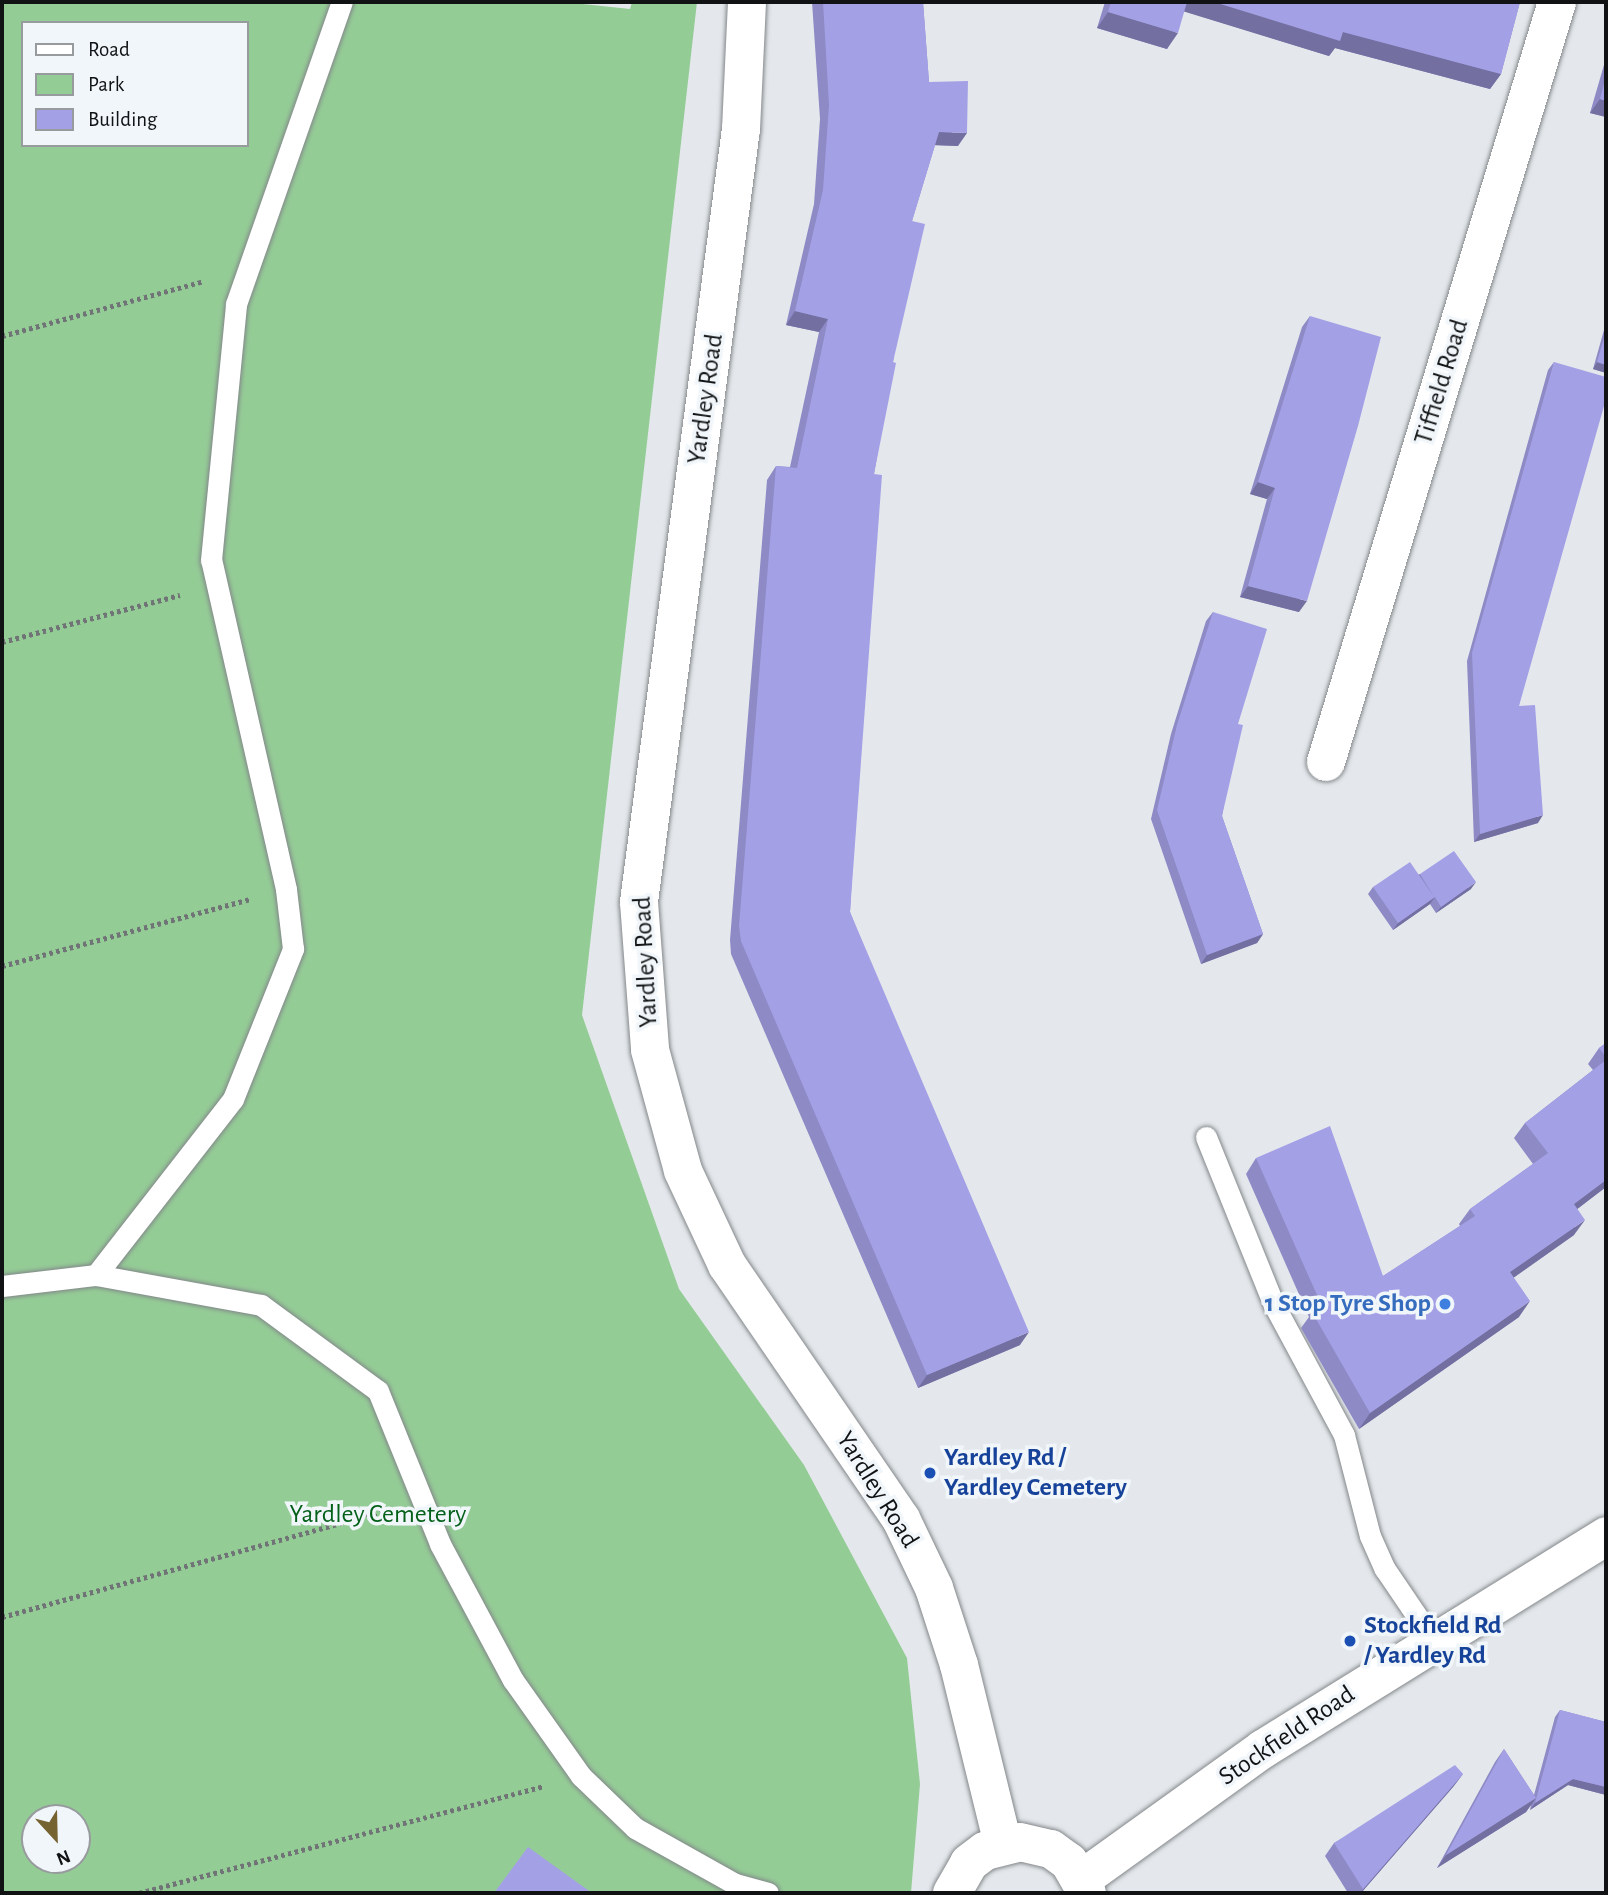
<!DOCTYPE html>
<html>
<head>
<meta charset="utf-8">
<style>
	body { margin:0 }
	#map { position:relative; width:1608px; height:1895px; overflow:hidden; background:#e4e8ec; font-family:"Alegreya Sans",sans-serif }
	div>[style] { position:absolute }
	.green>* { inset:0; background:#94cc96 }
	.path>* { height:4.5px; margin-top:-2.25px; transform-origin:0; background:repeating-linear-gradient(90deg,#717476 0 3.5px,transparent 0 7px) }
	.roads { filter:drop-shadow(0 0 2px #83878a) drop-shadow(0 0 2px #83878a) }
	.lane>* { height:21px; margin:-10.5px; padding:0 10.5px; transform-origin:10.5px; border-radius:10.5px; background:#fff }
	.street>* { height:38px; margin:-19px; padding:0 19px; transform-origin:19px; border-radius:19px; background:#fff }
	.secondary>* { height:38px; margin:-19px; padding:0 19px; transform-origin:19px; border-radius:19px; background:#fff }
	.primary>* { height:38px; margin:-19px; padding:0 19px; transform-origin:19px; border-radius:19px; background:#fff }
	.wall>* { inset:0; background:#8d8ac6 }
	.shaded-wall>* { inset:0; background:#7370a1 }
	.building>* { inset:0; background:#a4a0e6 }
	.dots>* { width:19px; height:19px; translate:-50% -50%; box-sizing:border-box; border:4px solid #f1f6fa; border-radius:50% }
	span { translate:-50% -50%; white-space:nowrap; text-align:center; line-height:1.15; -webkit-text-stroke:7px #f1f6fa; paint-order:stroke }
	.street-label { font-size:26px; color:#101213 }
	.shop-label { font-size:26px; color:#366cbe; font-weight:700 }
	.right { translate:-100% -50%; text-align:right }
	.transit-label { font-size:26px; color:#164399; font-weight:700 }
	.left { translate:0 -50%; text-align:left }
	.park-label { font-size:26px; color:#05611a }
	.frame { position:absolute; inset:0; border:4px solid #101213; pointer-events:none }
	.legend { position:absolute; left:21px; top:21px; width:228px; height:126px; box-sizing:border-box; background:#f1f6fa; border:2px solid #979b9e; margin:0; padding:9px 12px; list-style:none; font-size:21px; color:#101213 }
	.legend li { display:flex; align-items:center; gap:14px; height:35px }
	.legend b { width:35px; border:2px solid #979b9e }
	.north { position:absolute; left:21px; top:1804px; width:70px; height:70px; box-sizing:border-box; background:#f1f6fa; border:2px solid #979b9e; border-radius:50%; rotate:158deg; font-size:19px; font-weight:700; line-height:28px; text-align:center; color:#101213 }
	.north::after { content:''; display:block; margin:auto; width:24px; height:32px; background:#756331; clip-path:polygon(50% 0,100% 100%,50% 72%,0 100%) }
</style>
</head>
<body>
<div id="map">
	<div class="green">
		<div style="clip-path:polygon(evenodd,2px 2px,564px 2px,630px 9px,632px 2px,697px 2px,582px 1015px,679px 1289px,804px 1465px,907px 1658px,920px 1784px,911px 1893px,2px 1893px,2px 2px,23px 23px,247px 23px,247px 145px,23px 145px,23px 23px,2px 2px,35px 1818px,77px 1818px,77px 1860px,35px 1860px,35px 1818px)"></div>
	</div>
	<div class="path">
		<div style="left:2px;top:336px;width:209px;rotate:-15.2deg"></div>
		<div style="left:2px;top:642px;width:184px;rotate:-14.8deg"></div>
		<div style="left:2px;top:966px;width:258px;rotate:-15.1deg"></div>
		<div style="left:2px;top:1617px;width:401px;rotate:-15.5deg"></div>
		<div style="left:139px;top:1893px;width:418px;rotate:-14.8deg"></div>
	</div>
	<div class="roads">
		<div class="lane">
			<div style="left:1206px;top:1137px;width:181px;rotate:68deg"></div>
			<div style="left:1274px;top:1305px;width:148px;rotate:61.7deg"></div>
			<div style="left:1344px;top:1435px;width:104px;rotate:75.6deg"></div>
			<div style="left:1370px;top:1536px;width:36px;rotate:66deg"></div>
			<div style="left:1385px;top:1569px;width:86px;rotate:55.9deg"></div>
			<div style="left:96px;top:1275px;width:223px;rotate:-52.1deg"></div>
			<div style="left:233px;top:1099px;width:162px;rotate:-68.2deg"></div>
			<div style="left:293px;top:949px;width:60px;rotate:-96.7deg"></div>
			<div style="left:286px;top:889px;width:337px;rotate:-102.8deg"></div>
			<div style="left:211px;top:560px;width:257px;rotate:-84.4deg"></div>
			<div style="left:236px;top:304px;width:320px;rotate:-70.7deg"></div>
			<div style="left:2px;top:1286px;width:95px;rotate:-6.7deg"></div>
			<div style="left:96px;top:1275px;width:168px;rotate:10.3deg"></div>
			<div style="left:261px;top:1305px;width:145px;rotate:36.3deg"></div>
			<div style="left:378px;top:1391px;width:165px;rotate:67.9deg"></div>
			<div style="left:440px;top:1544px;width:154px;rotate:61.8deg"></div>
			<div style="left:513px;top:1680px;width:118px;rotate:54.7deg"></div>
			<div style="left:581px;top:1776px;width:75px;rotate:43.9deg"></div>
			<div style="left:635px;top:1828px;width:115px;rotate:29.2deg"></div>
			<div style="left:735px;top:1884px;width:34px;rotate:15deg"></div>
		</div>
		<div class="street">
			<div style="left:1326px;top:762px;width:794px;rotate:-73.09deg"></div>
		</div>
		<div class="secondary">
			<div style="left:747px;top:2px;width:127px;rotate:92.7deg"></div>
			<div style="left:741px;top:129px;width:780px;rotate:97.52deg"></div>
			<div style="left:639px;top:902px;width:148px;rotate:85.7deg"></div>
			<div style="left:650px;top:1050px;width:125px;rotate:74.7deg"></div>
			<div style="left:683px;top:1171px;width:104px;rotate:64.9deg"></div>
			<div style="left:727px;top:1265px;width:308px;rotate:55.6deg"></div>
			<div style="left:901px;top:1519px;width:76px;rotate:64.4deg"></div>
			<div style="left:934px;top:1588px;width:81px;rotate:72deg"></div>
			<div style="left:959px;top:1665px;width:184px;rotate:76.2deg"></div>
		</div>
		<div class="primary">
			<div style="left:1082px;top:1879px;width:223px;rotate:-35.7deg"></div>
			<div style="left:1263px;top:1749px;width:404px;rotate:-31.8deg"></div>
			<div style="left:952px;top:1893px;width:34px;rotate:-60deg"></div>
			<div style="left:969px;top:1863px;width:20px;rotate:-37deg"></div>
			<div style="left:985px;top:1851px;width:36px;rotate:-14deg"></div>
			<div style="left:1020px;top:1842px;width:32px;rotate:13deg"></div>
			<div style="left:1051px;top:1849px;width:22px;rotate:36deg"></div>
			<div style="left:1069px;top:1862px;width:36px;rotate:60deg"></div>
		</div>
	</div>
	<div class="wall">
		<div style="clip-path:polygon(812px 2px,923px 2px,929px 82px,958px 146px,935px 145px,912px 221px,893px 362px,874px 474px,850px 912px,1020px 1345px,918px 1388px,731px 954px,730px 940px,767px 480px,776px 466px,790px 467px,819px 332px,786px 325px,814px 204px,820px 119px)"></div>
		<div style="clip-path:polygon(1105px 2px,1520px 2px,1501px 74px,1490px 89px,1335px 48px,1329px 56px,1184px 11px,1167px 49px,1097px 28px)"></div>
		<div style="clip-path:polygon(1606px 58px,1606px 117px,1590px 113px)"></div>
		<div style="clip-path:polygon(1310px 316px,1299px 612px,1240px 597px,1267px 499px,1250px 494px,1302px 327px)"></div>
		<div style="clip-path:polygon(1606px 326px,1606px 373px,1593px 369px,1604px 330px)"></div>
		<div style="clip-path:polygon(1554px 362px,1519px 706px,1538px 823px,1474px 842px,1467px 661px,1548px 370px)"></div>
		<div style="clip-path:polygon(1213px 612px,1238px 724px,1222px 816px,1263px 934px,1257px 943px,1201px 964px,1151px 819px,1171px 734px,1206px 621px)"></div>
		<div style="clip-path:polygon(1420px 874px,1471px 889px,1436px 913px,1430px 904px,1393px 930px,1368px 894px,1373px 887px)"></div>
		<div style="clip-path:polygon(1606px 1043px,1606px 1187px,1577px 1209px,1574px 1235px,1513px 1278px,1519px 1317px,1359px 1429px,1301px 1328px,1309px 1317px,1246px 1174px,1256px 1158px,1383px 1276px,1460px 1226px,1459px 1224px,1470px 1209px,1533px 1164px,1514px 1138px,1525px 1123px,1593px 1070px,1588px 1064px,1599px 1048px)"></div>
		<div style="clip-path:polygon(1560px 1710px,1606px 1722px,1606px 1795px,1568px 1785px,1530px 1810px,1531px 1805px,1526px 1812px,1437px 1868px,1495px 1762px,1504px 1749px,1534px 1795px,1555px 1717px)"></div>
		<div style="clip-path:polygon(1463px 1774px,1453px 1787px,1361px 1893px,1348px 1893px,1325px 1856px,1334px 1843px)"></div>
	</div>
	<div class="shaded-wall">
		<div style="clip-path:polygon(1184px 2px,1214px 2px,1343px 32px,1501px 74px,1490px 89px,1335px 48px,1329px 56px,1179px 10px)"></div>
		<div style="clip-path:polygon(1108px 12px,1178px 33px,1167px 49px,1097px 28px)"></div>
		<div style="clip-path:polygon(1600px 99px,1606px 101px,1606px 117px,1590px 113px)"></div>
		<div style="clip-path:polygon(939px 132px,967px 133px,958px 146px,930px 145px)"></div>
		<div style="clip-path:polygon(795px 311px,828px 319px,819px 332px,786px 325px)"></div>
		<div style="clip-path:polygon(1597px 362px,1606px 365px,1606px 373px,1593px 369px)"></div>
		<div style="clip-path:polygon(1258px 482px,1275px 488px,1267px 499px,1250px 494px)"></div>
		<div style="clip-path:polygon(1248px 586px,1307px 601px,1299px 612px,1240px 597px)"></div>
		<div style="clip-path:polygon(1543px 815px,1538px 823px,1474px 842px,1480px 834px)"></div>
		<div style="clip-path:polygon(1476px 882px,1471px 889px,1436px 913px,1441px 907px)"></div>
		<div style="clip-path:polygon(1435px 897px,1430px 904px,1393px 930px,1398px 923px)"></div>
		<div style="clip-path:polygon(1263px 934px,1257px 943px,1201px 964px,1207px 955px)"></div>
		<div style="clip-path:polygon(1606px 1180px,1606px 1187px,1563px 1220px,1574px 1204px)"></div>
		<div style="clip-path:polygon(1585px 1220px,1574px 1235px,1499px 1288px,1510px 1272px)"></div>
		<div style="clip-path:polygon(1530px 1301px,1519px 1317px,1359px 1429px,1370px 1413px)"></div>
		<div style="clip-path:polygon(1029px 1332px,1020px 1345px,918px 1388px,927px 1375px)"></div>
		<div style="clip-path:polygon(1463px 1774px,1453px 1787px,1361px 1893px,1360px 1893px)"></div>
		<div style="clip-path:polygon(1573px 1779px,1606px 1787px,1606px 1795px,1568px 1785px,1530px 1810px,1535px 1803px)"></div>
		<div style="clip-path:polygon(1536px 1798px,1526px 1812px,1437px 1868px,1446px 1855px)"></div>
	</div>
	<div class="building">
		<div style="clip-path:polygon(823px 2px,923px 2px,929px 82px,968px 81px,967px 133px,939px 132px,912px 221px,925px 224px,893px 362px,896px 363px,874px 474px,882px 475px,850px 912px,1029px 1332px,927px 1375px,741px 941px,739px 926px,776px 466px,797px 468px,828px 319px,795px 311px,823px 190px,829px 105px)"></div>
		<div style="clip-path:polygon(1111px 2px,1187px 2px,1178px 33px,1108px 12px)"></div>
		<div style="clip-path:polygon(1214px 2px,1520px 2px,1501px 74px,1343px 32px,1340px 41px)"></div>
		<div style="clip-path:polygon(1606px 76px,1606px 101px,1600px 99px)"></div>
		<div style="clip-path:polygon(1310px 316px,1381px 337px,1358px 426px,1307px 601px,1248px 586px,1275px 488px,1258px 482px)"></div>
		<div style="clip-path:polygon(1606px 331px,1606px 365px,1597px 362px)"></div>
		<div style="clip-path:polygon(1554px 362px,1606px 377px,1606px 399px,1519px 706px,1535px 705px,1543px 815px,1480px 834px,1472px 653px)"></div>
		<div style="clip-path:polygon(1213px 612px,1267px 629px,1238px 724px,1243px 725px,1222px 816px,1263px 934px,1207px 955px,1157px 810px,1177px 725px)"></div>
		<div style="clip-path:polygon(1454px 851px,1476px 882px,1441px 907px,1435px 897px,1398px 923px,1373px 887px,1410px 862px,1434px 897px,1420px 874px)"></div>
		<div style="clip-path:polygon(1606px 1043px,1606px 1057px,1599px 1048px)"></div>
		<div style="clip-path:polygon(1606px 1060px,1606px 1180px,1574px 1204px,1585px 1220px,1510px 1272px,1530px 1301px,1370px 1413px,1312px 1312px,1321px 1304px,1256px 1158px,1330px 1126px,1383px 1276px,1475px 1216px,1470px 1209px,1548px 1153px,1525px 1123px)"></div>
		<div style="clip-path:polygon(1560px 1710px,1606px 1722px,1606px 1787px,1573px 1779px,1535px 1803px)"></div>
		<div style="clip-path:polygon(1504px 1749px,1536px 1798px,1446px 1855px)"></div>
		<div style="clip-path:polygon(1455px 1765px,1463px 1774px,1363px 1889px,1334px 1843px)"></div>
		<div style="clip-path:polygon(528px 1847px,592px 1893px,494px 1893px)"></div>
	</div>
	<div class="dots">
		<div style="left:1445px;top:1304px;background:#3f7fe0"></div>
		<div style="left:930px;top:1473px;background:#1a4fb4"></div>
		<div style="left:1350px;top:1641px;background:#1a4fb4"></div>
	</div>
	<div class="street-label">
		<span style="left:1442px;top:382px;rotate:-73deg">Tiffield Road</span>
		<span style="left:706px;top:399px;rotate:-82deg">Yardley Road</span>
		<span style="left:646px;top:962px;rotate:-93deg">Yardley Road</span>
		<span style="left:877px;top:1490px;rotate:58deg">Yardley Road</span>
		<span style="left:1287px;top:1736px;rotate:-34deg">Stockfield Road</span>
	</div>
	<div class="shop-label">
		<span class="right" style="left:1431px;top:1304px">1 Stop Tyre Shop</span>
	</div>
	<div class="transit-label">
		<span class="left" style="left:944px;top:1473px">Yardley Rd /<br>Yardley Cemetery</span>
		<span class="left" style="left:1364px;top:1641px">Stockfield Rd<br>/ Yardley Rd</span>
	</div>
	<div class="park-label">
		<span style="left:378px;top:1515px">Yardley Cemetery</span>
	</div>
	<div class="frame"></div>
	<ul class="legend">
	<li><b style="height:9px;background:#fff"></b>Road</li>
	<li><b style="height:19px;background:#94cc96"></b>Park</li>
	<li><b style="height:19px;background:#a4a0e6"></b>Building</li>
	</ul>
	<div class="north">N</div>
</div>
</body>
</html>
